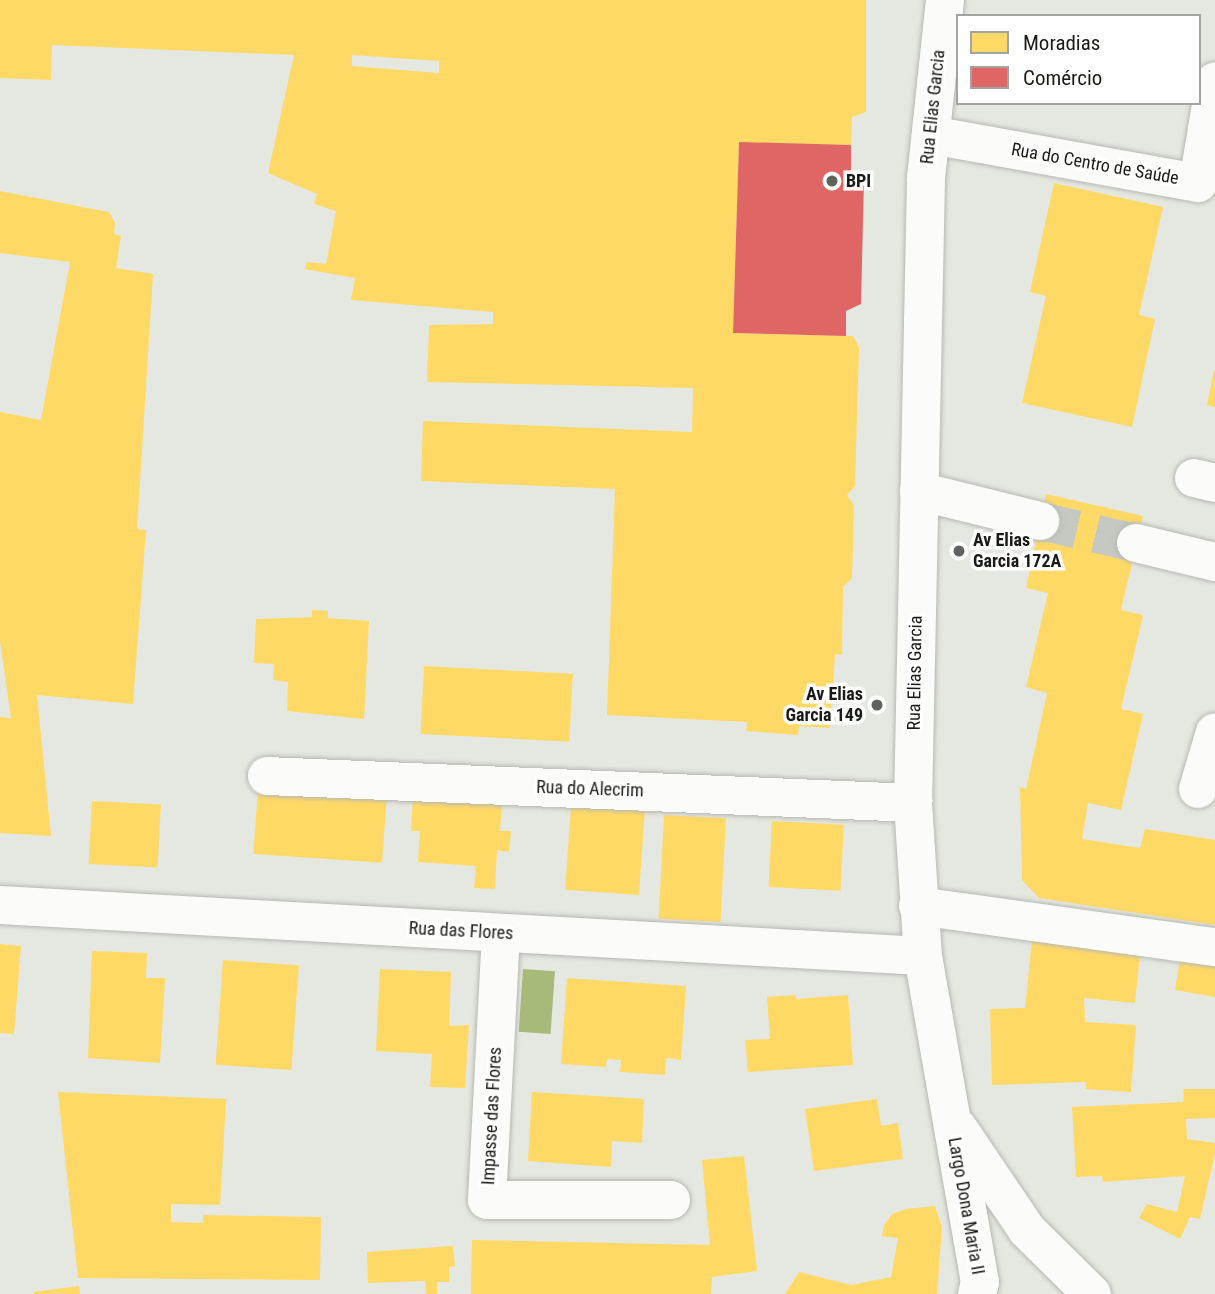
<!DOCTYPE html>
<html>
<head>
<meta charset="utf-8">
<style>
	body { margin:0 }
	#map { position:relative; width:1215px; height:1294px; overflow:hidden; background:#e5e8e0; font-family:"Roboto Condensed",sans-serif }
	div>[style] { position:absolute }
	.water>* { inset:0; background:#a7ba7a; transform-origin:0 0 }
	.homes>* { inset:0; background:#ffd966; transform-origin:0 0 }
	.shops>* { inset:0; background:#e06666 }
	.street-tunnel>* { height:38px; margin-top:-19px; transform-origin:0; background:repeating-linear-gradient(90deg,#c6c9c2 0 38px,transparent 0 57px) }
	.roads { filter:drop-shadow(0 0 2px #b6b8b2) drop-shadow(0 0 2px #b6b8b2) }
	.street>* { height:38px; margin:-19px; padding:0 19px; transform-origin:19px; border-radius:19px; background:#fbfcfa }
	.secondary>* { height:38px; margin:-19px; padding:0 19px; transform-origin:19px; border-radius:19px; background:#fbfcfa }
	.dots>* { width:19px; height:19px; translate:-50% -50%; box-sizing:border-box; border:4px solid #fff; border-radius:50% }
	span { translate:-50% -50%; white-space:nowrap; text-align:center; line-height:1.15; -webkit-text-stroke:7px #fff; paint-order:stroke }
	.street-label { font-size:18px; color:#191b16 }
	.poi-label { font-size:18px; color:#191b16; font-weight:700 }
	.left { translate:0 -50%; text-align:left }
	.right { translate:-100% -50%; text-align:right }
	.legend { position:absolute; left:956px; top:14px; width:245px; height:91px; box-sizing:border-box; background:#fff; border:2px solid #a3a4a2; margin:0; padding:9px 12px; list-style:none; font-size:21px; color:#191b16 }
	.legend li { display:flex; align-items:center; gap:14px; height:35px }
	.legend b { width:35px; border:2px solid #a3a4a2 }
</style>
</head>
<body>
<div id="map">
	<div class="water">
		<div style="left:523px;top:969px;width:32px;height:63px;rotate:4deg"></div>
	</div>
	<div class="homes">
		<div style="clip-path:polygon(evenodd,0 0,866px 0,866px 112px,852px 117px,851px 145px,739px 143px,733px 333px,853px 336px,859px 347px,855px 486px,847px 495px,854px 506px,852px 578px,843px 587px,842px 655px,835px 654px,830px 728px,799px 726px,798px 735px,746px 731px,747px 722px,607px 715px,615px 489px,421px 481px,423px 421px,692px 432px,693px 388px,427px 382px,429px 325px,493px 324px,493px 312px,351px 300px,355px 278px,305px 269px,307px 262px,326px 264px,336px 211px,314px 204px,317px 194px,268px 173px,294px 55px,52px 45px,51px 80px,0 78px,0 0,352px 55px,439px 61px,439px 73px,352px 66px,352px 55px)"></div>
		<div style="clip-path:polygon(1054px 183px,1163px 207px,1139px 315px,1155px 319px,1132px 427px,1022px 403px,1046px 296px,1030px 292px)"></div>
		<div style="clip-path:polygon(0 191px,109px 212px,115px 223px,114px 234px,121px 236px,116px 268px,153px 274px,137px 529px,146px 530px,133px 704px,37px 695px,51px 836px,0 833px,0 717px,11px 718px,0 641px,0 412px,41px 420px,70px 262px,0 253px)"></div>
		<div style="clip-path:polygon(1214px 370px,1215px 371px,1215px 407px,1207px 405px)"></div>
		<div style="clip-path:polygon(1046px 494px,1143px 516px,1121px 610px,1143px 615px,1121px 709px,1143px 714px,1121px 810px,1088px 803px,1082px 839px,1140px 848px,1145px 829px,1215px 840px,1215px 925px,1039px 898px,1022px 880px,1020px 787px,1026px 789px,1047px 693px,1026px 687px,1048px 593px,1026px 588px)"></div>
		<div style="clip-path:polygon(312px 610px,328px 611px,328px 618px,369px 621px,364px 719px,287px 711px,288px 682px,273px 680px,274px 664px,254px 663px,256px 619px,312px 617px)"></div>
		<div style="left:424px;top:666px;width:149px;height:68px;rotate:3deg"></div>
		<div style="left:258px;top:788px;width:129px;height:66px;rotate:4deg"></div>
		<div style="clip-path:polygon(413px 797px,502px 803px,500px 831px,511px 831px,509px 852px,497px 850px,495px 889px,474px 888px,476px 866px,418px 862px,420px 831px,411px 831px)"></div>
		<div style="left:92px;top:801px;width:69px;height:63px;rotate:3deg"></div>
		<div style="left:571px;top:806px;width:74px;height:84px;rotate:4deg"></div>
		<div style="left:664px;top:815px;width:62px;height:104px;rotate:3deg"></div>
		<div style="left:772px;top:821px;width:72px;height:66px;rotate:3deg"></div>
		<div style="clip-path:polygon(1033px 930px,1141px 943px,1135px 1003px,1084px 998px,1085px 1022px,1136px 1025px,1131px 1092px,1086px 1089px,1086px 1082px,992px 1085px,990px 1009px,1025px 1008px)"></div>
		<div style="clip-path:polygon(0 944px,21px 946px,14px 1034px,0 1033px)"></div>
		<div style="clip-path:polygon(92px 951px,147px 953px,146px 978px,165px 978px,160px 1063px,88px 1058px)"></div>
		<div style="clip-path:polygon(1181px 953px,1215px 958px,1215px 997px,1175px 990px)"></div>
		<div style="left:223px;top:960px;width:76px;height:105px;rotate:4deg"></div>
		<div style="clip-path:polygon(380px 969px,451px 972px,449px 1026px,469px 1025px,465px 1088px,430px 1087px,432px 1054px,376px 1051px)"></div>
		<div style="clip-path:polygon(567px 978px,686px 986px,681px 1060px,666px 1058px,665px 1075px,620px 1072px,621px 1060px,607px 1059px,606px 1067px,561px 1064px)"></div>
		<div style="clip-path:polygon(796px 995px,796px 999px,848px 995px,853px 1065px,748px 1072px,745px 1040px,770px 1039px,767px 997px)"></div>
		<div style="clip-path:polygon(1183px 1089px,1215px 1089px,1215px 1118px,1186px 1119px,1187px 1139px,1215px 1143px,1215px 1153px,1200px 1219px,1190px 1217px,1180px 1239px,1139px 1218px,1147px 1204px,1177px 1212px,1185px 1176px,1103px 1182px,1102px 1176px,1076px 1177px,1072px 1107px,1184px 1102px)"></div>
		<div style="clip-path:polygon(58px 1092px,226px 1099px,220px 1205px,171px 1204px,171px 1222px,203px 1223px,203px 1215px,321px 1217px,320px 1280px,78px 1278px)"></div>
		<div style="clip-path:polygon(532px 1092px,644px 1099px,642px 1143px,612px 1141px,611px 1167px,528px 1161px)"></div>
		<div style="clip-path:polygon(877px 1099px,881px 1126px,898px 1123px,903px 1159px,814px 1171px,805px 1109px)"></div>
		<div style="clip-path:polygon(744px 1156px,757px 1271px,712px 1277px,711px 1294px,471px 1294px,472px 1240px,710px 1245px,702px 1160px)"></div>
		<div style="clip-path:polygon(935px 1206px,942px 1227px,937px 1294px,785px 1294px,799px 1272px,851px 1285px,891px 1277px,898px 1238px,882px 1236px,884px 1225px,892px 1214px,906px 1209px)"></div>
		<div style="clip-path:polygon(453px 1246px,455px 1266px,449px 1267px,449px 1282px,437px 1282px,437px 1294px,426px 1294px,425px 1281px,368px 1283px,367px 1252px)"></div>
		<div style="clip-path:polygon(79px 1286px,80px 1294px,34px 1294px,34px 1292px)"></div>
	</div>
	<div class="shops">
		<div style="clip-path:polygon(739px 142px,851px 145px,851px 174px,864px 180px,861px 304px,846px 311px,846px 336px,733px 333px)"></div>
	</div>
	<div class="street-tunnel">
		<div style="left:1040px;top:521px;width:98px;rotate:12.9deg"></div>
	</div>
	<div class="roads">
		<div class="street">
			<div style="left:931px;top:135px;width:271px;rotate:10.2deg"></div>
			<div style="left:1198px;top:183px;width:103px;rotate:-80.5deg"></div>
			<div style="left:1194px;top:478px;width:22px;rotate:13deg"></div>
			<div style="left:919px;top:491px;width:125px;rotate:13.9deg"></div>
			<div style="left:1136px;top:543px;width:81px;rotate:13.5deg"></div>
			<div style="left:267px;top:776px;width:647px;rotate:2.39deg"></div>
			<div style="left:1198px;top:789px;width:59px;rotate:-73.4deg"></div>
			<div style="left:0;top:905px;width:924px;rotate:3.16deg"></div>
			<div style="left:918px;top:906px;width:300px;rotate:7.9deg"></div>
			<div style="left:501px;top:933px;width:267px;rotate:93deg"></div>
			<div style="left:487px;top:1200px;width:184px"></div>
		</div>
		<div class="secondary">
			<div style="left:945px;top:0;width:180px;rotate:96.1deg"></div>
			<div style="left:926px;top:179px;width:624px;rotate:91.19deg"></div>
			<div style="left:913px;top:803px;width:153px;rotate:86.3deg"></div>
			<div style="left:923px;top:956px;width:331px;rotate:80.1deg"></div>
			<div style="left:980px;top:1282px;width:12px;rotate:104deg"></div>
			<div style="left:958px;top:1128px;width:123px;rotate:55.9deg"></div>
			<div style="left:1027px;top:1230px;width:91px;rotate:44.6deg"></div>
		</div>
	</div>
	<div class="dots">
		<div style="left:832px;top:181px;background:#60635d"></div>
		<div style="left:959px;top:551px;background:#60635d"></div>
		<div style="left:877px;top:705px;background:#60635d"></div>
	</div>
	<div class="street-label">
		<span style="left:933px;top:107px;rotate:-84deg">Rua Elias Garcia</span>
		<span style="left:1095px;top:164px;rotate:10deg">Rua do Centro de Saúde</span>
		<span style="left:915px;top:673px;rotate:-89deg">Rua Elias Garcia</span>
		<span style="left:590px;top:789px;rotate:2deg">Rua do Alecrim</span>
		<span style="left:461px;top:931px;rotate:3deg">Rua das Flores</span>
		<span style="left:492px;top:1116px;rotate:-87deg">Impasse das Flores</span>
		<span style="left:966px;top:1206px;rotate:80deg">Largo Dona Maria II</span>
	</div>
	<div class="poi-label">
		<span class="left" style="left:846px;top:181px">BPI</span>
		<span class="left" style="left:973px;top:551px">Av Elias<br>Garcia 172A</span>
		<span class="right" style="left:863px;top:705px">Av Elias<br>Garcia 149</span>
	</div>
	<ul class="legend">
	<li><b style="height:19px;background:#ffd966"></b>Moradias</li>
	<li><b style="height:19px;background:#e06666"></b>Comércio</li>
	</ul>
</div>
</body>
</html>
